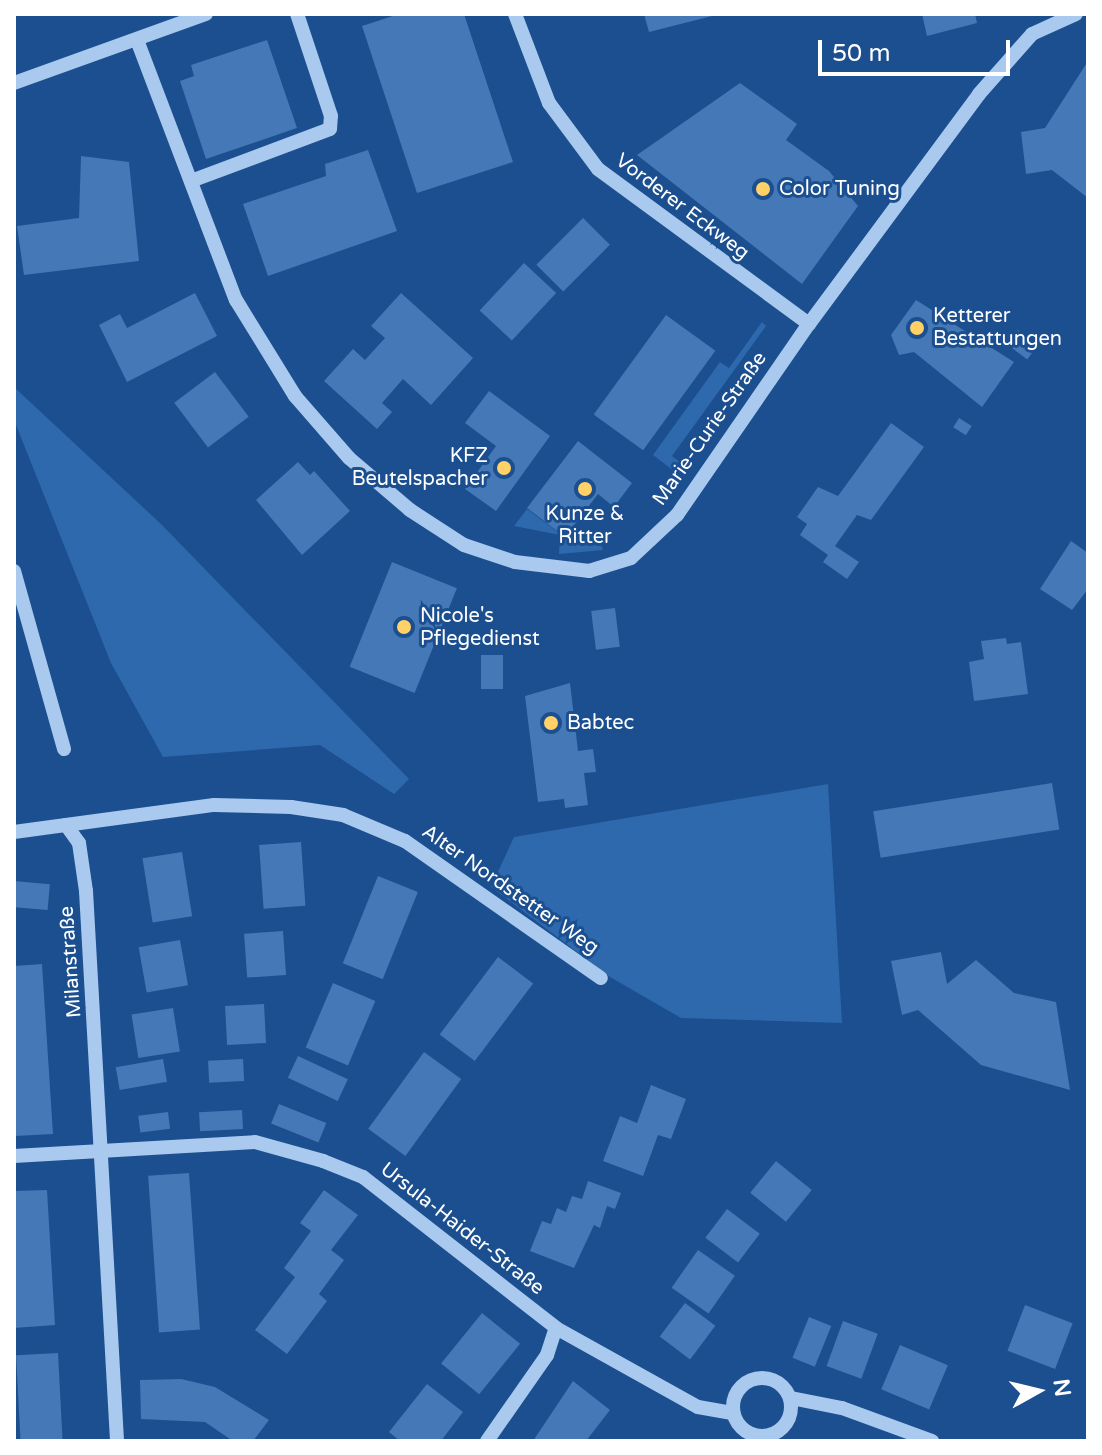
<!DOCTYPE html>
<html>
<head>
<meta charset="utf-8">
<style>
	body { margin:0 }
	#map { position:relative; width:1102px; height:1455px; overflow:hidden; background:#1b4f8f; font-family:"Varela Round",sans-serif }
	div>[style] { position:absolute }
	.green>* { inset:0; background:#2e69ad }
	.building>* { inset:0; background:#4478b7; transform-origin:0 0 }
	.minor>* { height:14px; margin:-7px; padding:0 7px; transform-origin:7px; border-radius:7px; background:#a9c9ee }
	.minor>.ring { margin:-7px; padding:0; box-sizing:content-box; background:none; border:14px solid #a9c9ee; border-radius:50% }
	.dots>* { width:22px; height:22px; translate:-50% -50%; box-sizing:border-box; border:4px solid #1b4f8f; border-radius:50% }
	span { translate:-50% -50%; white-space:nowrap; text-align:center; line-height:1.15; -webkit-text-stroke:6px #1b4f8f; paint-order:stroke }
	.poi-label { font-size:20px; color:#fff }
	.left { translate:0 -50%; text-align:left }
	.right { translate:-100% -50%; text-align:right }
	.street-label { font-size:20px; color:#fff }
	.frame { position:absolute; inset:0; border:16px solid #fff; pointer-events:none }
	.north { position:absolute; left:998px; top:1351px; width:80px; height:80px; -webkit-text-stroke:6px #1b4f8f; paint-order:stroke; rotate:82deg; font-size:22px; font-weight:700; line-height:32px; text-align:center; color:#fff }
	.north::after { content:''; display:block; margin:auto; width:28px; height:36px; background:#fff; clip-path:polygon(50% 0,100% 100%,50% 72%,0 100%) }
	.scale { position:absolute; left:818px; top:40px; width:192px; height:36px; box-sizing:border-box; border:4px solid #fff; border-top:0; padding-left:10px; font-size:24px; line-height:28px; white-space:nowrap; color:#fff; -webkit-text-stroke:6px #1b4f8f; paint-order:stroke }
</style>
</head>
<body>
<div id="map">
	<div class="green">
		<div style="clip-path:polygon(762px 322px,766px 326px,672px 456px,689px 469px,683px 478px,653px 455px,720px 362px,729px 368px)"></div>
		<div style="clip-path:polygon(14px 387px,162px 525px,409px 779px,394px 794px,320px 745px,163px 757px,111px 663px,14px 420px)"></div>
		<div style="clip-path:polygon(527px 509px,567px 539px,598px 534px,603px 550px,559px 554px,560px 535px,514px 526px)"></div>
		<div style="clip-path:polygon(828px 784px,842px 1023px,681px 1018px,610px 977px,491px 887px,514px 837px)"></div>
	</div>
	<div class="building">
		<div style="clip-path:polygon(399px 14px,464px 14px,513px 162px,417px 193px,362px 26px)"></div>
		<div style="clip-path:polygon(644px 14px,715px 14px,716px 15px,649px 32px)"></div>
		<div style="clip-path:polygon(922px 14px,975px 14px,977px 23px,927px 36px)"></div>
		<div style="clip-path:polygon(267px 40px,297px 128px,206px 159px,180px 81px,194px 76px,191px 65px)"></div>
		<div style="clip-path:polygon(1088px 61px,1088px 198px,1052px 170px,1026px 174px,1021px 132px,1045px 128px)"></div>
		<div style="clip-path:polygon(740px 83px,797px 124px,786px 140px,829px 171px,858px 206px,802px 284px,637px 155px)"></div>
		<div style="clip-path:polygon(368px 150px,397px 231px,268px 276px,243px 204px,326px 176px,325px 164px)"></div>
		<div style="clip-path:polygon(81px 156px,129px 162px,139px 261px,24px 275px,17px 226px,79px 218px)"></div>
		<div style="left:583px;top:218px;width:38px;height:66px;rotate:45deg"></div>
		<div style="left:524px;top:263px;width:44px;height:65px;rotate:43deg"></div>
		<div style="clip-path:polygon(195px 293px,217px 336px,127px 382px,99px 325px,120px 314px,127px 328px)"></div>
		<div style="clip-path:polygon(401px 293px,473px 358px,431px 405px,403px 379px,382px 403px,392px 412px,377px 429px,324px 381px,353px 349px,365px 360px,385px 338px,371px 326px)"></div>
		<div style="clip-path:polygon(916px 300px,1014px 362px,982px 407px,914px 352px,899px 355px,891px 335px)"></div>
		<div style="left:666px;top:315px;width:61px;height:123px;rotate:36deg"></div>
		<div style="left:1018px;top:330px;width:25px;height:18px;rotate:37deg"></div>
		<div style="left:215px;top:372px;width:56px;height:51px;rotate:53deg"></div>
		<div style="clip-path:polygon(489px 391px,550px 436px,496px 511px,465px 489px,496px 446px,465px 423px)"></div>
		<div style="left:959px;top:418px;width:15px;height:11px;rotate:32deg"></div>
		<div style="clip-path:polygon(891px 423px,924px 447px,871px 520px,857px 515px,835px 546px,859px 562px,847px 579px,823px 562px,828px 555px,800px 535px,807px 524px,797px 517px,818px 487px,838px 496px)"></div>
		<div style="clip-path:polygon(578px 441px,632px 483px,614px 507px,598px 494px,565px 537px,527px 508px)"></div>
		<div style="clip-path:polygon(298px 462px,310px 475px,314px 471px,350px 511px,302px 555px,256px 500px)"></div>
		<div style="clip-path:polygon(1071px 541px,1088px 553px,1088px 589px,1072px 610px,1040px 589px)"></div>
		<div style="left:392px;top:562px;width:70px;height:113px;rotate:22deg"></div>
		<div style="left:615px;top:608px;width:39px;height:24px;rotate:83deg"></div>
		<div style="clip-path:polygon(1006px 638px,1007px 644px,1021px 642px,1028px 694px,974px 701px,969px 662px,984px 659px,981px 641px)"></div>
		<div style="left:481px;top:655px;width:22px;height:34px"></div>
		<div style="clip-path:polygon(570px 683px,578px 751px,593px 749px,596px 772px,584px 773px,588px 805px,565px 808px,564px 799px,538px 802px,525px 696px)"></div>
		<div style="left:1052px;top:783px;width:47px;height:181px;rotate:81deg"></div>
		<div style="left:301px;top:842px;width:64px;height:42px;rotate:86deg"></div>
		<div style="left:182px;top:852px;width:65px;height:40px;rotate:81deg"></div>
		<div style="left:378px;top:876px;width:43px;height:94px;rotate:22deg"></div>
		<div style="left:14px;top:881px;width:36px;height:26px;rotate:5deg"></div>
		<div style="left:283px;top:931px;width:44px;height:39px;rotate:86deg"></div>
		<div style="left:180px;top:940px;width:46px;height:42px;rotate:80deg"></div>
		<div style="clip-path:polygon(941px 952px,947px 984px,976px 960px,1014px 993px,1056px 1002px,1070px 1090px,981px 1065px,918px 1010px,902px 1015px,891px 961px)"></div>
		<div style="left:498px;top:957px;width:44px;height:97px;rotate:37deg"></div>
		<div style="clip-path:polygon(42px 964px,53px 1134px,15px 1136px,14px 966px)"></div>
		<div style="left:333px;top:983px;width:46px;height:70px;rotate:23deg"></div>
		<div style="left:264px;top:1004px;width:39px;height:39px;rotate:87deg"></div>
		<div style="left:173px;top:1008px;width:44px;height:42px;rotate:81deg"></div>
		<div style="left:424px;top:1052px;width:46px;height:95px;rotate:36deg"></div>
		<div style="left:298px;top:1056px;width:55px;height:24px;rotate:25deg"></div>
		<div style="left:163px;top:1059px;width:23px;height:48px;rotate:80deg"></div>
		<div style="left:243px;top:1059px;width:22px;height:35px;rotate:87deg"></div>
		<div style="clip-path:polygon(651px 1085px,686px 1099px,671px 1139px,658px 1135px,643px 1176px,603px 1161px,620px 1116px,637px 1123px)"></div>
		<div style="left:279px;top:1104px;width:51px;height:21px;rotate:22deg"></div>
		<div style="left:242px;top:1110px;width:19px;height:43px;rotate:87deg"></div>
		<div style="left:168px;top:1112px;width:17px;height:30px;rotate:83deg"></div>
		<div style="left:776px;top:1161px;width:46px;height:41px;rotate:39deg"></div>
		<div style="left:189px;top:1173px;width:157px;height:41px;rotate:86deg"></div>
		<div style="clip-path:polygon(588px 1181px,621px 1193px,615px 1209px,607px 1206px,600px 1228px,594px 1225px,574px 1268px,530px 1251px,542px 1221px,551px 1224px,557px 1208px,566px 1212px,572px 1196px,582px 1199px)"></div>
		<div style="clip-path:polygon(47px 1190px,55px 1325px,14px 1328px,14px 1191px)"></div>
		<div style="clip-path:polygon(324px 1190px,358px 1215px,331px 1250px,344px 1260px,319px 1294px,327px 1301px,287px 1354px,255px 1330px,295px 1277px,284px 1268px,311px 1231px,300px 1223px)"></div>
		<div style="left:727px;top:1209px;width:41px;height:36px;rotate:37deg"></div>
		<div style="left:698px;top:1250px;width:45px;height:46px;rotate:35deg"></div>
		<div style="left:685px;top:1303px;width:38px;height:42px;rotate:37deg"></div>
		<div style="left:1025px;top:1305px;width:51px;height:49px;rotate:21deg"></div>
		<div style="left:482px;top:1313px;width:49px;height:65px;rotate:39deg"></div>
		<div style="left:809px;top:1317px;width:24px;height:44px;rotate:22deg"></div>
		<div style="left:843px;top:1321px;width:37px;height:48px;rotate:20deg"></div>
		<div style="left:900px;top:1345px;width:52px;height:48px;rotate:23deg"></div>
		<div style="left:58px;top:1353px;width:88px;height:42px;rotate:87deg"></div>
		<div style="clip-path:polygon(181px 1379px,215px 1387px,269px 1420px,253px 1441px,233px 1441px,205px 1422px,141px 1419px,140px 1380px)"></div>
		<div style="clip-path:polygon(573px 1381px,610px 1410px,586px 1441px,533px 1441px)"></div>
		<div style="clip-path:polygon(427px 1384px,463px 1412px,441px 1441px,400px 1441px,389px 1432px)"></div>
	</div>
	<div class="minor">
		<div style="left:515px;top:14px;width:95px;rotate:69.1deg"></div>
		<div style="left:549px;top:103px;width:82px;rotate:53.4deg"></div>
		<div style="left:598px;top:169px;width:262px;rotate:36.3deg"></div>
		<div style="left:137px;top:40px;width:278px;rotate:69.2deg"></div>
		<div style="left:236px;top:300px;width:113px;rotate:58.4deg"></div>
		<div style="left:295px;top:396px;width:82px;rotate:48.9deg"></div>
		<div style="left:349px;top:458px;width:80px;rotate:40.4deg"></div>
		<div style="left:410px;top:510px;width:64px;rotate:32.9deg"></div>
		<div style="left:464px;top:545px;width:54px;rotate:18.4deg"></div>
		<div style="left:515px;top:562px;width:75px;rotate:6.9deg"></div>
		<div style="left:589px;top:571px;width:44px;rotate:-17.2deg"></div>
		<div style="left:631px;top:558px;width:63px;rotate:-43.1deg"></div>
		<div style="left:677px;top:515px;width:232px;rotate:-55.4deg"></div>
		<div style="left:809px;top:324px;width:286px;rotate:-53.5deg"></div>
		<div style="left:979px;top:94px;width:80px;rotate:-48.5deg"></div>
		<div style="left:1032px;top:34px;width:48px;rotate:-24.4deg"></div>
		<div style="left:14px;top:83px;width:204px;rotate:-19.8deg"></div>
		<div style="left:191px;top:181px;width:148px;rotate:-20.5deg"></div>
		<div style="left:330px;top:129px;width:13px;rotate:-86deg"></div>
		<div style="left:331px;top:116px;width:108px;rotate:-108.4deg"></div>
		<div style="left:14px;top:571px;width:185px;rotate:74.3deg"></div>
		<div style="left:66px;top:825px;width:22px;rotate:54deg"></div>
		<div style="left:79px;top:843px;width:49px;rotate:81.7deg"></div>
		<div style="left:86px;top:891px;width:551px;rotate:86.77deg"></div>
		<div style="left:14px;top:832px;width:202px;rotate:-7.7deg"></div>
		<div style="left:214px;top:805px;width:77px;rotate:1.5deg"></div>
		<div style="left:291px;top:807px;width:53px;rotate:8.7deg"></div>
		<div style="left:343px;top:815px;width:67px;rotate:22.8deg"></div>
		<div style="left:405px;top:841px;width:239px;rotate:35deg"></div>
		<div style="left:14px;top:1156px;width:241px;rotate:-3.3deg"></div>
		<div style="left:255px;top:1142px;width:71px;rotate:15.6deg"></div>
		<div style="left:323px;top:1161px;width:43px;rotate:21.8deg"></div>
		<div style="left:363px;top:1177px;width:245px;rotate:38deg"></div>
		<div style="left:556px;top:1328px;width:162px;rotate:29.1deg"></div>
		<div style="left:698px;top:1407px;width:36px;rotate:10deg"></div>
		<div class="ring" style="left:733px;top:1378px;width:44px;height:44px"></div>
		<div style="left:791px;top:1398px;width:52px;rotate:11.1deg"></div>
		<div style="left:842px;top:1408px;width:96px;rotate:20.1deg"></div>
		<div style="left:487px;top:1441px;width:105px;rotate:-55.1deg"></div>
		<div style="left:547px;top:1355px;width:28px;rotate:-72deg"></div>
	</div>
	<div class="dots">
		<div style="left:763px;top:189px;background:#ffd166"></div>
		<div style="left:917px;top:328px;background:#ffd166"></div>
		<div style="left:504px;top:468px;background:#ffd166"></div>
		<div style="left:585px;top:489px;background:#ffd166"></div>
		<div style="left:404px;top:627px;background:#ffd166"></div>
		<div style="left:551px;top:723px;background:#ffd166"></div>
	</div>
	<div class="poi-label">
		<span class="left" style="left:779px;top:189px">Color Tuning</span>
		<span class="left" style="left:933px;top:328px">Ketterer<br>Bestattungen</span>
		<span class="right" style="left:488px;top:468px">KFZ<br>Beutelspacher</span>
		<span style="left:585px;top:526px">Kunze &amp;<br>Ritter</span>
		<span class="left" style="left:420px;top:628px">Nicole's<br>Pflegedienst</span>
		<span class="left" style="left:567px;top:723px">Babtec</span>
	</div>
	<div class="street-label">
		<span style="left:682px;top:207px;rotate:37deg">Vorderer Eckweg</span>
		<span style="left:710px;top:429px;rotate:-55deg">Marie-Curie-Straße</span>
		<span style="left:510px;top:890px;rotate:35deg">Alter Nordstetter Weg</span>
		<span style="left:71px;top:962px;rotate:-94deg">Milanstraße</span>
		<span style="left:462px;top:1229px;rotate:38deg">Ursula-Haider-Straße</span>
	</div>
	<div class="frame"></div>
	<div class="north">N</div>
	<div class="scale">50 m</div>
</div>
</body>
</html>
